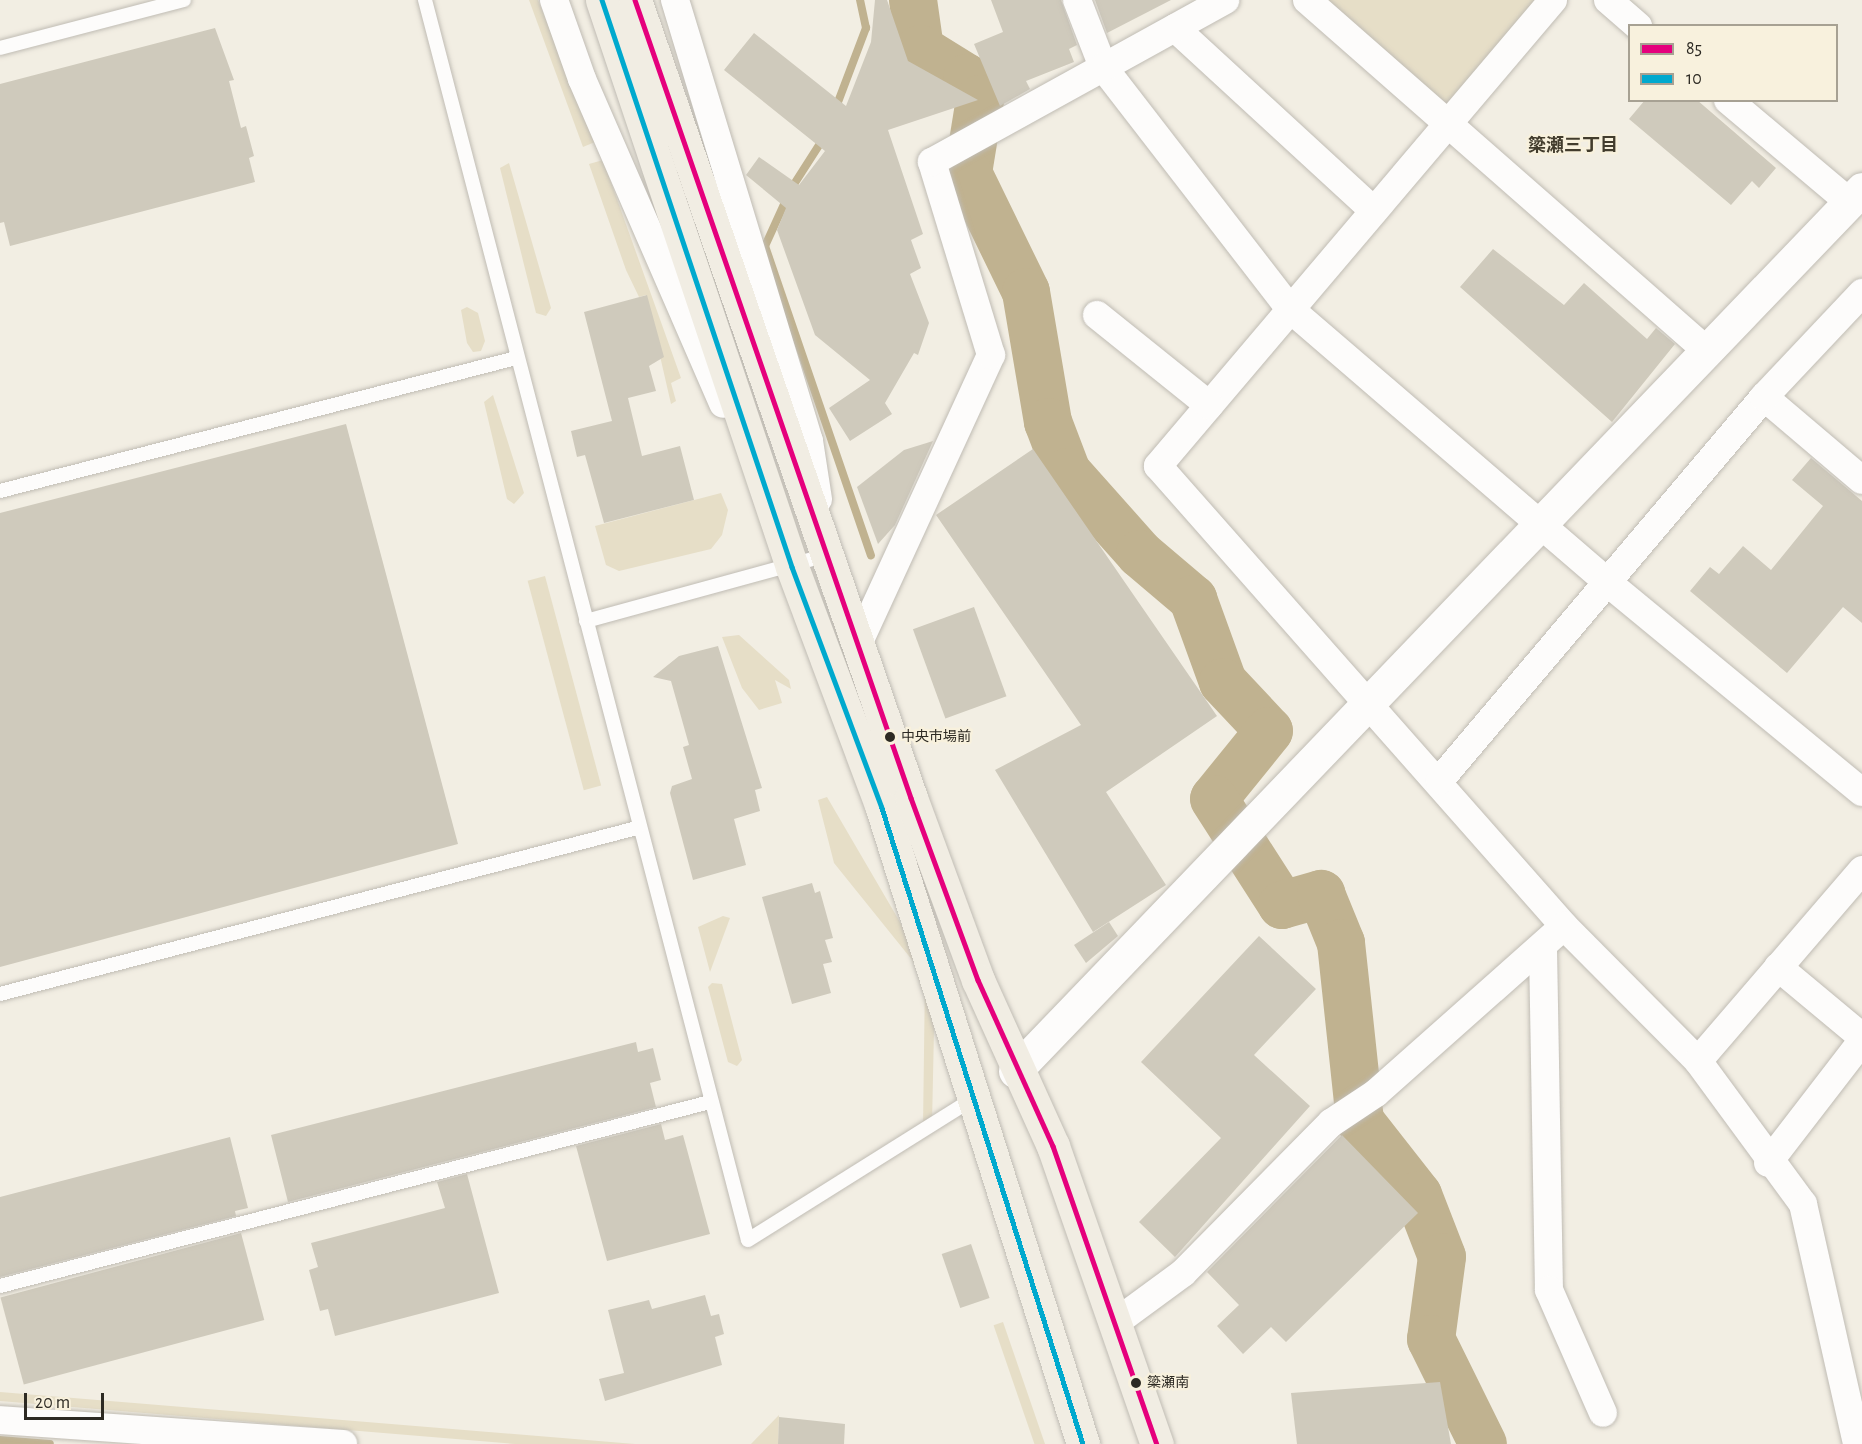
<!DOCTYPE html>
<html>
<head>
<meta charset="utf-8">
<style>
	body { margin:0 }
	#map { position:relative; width:1862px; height:1444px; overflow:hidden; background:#f2eee3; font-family:"Alegreya Sans","Noto Sans JP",sans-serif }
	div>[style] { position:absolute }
	.green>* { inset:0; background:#e6dec7; transform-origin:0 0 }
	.stream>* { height:8px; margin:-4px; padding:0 4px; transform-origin:4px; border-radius:4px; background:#c0b290 }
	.river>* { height:48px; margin:-24px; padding:0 24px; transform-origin:24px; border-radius:24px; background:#c0b290 }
	.building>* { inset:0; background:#cfcabc; transform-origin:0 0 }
	.roads { filter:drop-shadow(0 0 2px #c0bcb4) drop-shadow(0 0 2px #c0bcb4) }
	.lane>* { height:14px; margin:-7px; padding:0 7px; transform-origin:7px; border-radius:7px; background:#fdfcfb }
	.street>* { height:28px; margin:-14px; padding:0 14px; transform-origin:14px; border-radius:14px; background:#fdfcfb }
	.secondary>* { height:33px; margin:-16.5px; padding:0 16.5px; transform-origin:16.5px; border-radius:16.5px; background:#fdfcfb }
	.primary>* { height:33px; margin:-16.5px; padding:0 16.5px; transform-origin:16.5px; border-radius:16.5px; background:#f1ede3 }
	.bus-1>* { height:4.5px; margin:-2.25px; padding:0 2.25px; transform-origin:2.25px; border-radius:2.25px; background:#e5007d }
	.bus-2>* { height:4.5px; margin:-2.25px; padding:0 2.25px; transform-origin:2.25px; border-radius:2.25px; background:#00a9ce }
	.dots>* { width:16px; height:16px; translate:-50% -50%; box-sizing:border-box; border:3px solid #f8f1dd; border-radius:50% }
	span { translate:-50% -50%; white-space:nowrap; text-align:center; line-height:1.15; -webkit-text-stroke:4.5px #f8f1dd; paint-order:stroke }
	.bus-label { font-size:14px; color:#2d2a23 }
	.left { translate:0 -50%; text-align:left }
	.neighbourhood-label { font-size:18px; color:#423c2d; font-weight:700 }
	.legend { position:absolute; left:1628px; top:24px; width:210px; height:78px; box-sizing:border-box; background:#f8f1dd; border:2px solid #a7a193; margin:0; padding:8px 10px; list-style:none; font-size:18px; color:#2d2a23 }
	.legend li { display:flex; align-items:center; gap:12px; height:30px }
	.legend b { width:30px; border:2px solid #a7a193 }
	.scale { position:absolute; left:24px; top:1393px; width:80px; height:27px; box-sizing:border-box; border:3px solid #2d2a23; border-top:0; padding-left:8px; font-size:18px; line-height:21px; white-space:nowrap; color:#2d2a23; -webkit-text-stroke:4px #f8f1dd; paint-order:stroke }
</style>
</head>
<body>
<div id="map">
	<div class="green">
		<div style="clip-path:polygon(529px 0,538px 0,595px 142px,583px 147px)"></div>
		<div style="clip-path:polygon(1319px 0,1546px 0,1453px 107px,1439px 107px)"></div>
		<div style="clip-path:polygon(603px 160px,681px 378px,671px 383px,676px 401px,671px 404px,646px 295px,639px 297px,626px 270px,589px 164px)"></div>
		<div style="clip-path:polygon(509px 163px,551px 308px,546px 316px,536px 313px,500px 168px)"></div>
		<div style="clip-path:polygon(467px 307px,478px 313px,485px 341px,481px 351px,473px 352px,467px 343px,461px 310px)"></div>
		<div style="clip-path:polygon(493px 395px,524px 493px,514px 504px,507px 499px,484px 402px)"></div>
		<div style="clip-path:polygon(721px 493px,728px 510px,722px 535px,711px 549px,619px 571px,606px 565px,595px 526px)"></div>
		<div style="left:545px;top:576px;width:217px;height:18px;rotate:75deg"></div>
		<div style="clip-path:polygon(739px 635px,789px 680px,791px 689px,775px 680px,782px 703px,759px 710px,742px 688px,722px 637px)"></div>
		<div style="clip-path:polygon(827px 797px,935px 982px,932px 1125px,923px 1127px,925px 976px,834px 863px,818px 800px)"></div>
		<div style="clip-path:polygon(723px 916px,730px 918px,710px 972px,698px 927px)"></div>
		<div style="clip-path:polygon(712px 983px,722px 984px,742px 1060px,737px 1066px,728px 1062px,708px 987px)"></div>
		<div style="left:1003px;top:1322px;width:129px;height:10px;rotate:71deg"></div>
		<div style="clip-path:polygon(0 1392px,635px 1444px,515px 1444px,0 1401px)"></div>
		<div style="clip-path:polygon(779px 1415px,778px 1444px,751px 1444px)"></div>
	</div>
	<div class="stream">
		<div style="left:835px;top:110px;width:88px;rotate:-69.3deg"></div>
		<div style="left:866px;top:28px;width:29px;rotate:-102deg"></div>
		<div style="left:823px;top:139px;width:59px;rotate:122.6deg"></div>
		<div style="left:791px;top:189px;width:63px;rotate:114.5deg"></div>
		<div style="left:765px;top:246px;width:327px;rotate:71.1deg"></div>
		<div style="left:0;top:1440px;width:50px;rotate:4.6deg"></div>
	</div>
	<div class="river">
		<div style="left:913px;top:0;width:49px;rotate:81.9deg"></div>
		<div style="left:920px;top:49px;width:55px;rotate:31.7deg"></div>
		<div style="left:967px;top:78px;width:25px;rotate:58deg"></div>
		<div style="left:980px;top:99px;width:75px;rotate:99.2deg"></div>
		<div style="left:968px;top:173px;width:132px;rotate:64deg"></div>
		<div style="left:1026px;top:292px;width:132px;rotate:80.4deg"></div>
		<div style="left:1048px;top:422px;width:53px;rotate:69.2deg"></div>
		<div style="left:1067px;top:472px;width:110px;rotate:48.3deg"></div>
		<div style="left:1140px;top:554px;width:70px;rotate:40.3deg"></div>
		<div style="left:1193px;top:599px;width:88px;rotate:70.1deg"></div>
		<div style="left:1223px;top:682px;width:67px;rotate:46.8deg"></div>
		<div style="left:1269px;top:731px;width:87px;rotate:129deg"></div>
		<div style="left:1214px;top:799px;width:126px;rotate:57.3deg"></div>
		<div style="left:1282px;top:905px;width:41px;rotate:-15.8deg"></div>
		<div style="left:1321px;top:894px;width:53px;rotate:67.8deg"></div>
		<div style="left:1341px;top:943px;width:179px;rotate:83.9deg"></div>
		<div style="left:1360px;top:1121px;width:94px;rotate:51.9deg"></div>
		<div style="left:1418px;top:1195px;width:66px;rotate:68.8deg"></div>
		<div style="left:1442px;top:1257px;width:83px;rotate:97.6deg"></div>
		<div style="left:1431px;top:1339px;width:117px;rotate:63.7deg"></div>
	</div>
	<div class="building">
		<div style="clip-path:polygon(875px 0,887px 0,908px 61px,978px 100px,888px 130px,923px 234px,911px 240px,921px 268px,910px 274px,929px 323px,918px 355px,914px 353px,885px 403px,892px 414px,850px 441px,829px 408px,870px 380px,815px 335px,777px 230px,786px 208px,746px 175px,759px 157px,799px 185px,825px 151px,724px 70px,754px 33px,846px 106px,871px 42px)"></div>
		<div style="clip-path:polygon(991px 0,1061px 0,1077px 45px,1069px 49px,1074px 62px,1026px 81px,1030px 89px,1000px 106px,974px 44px,1003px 32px)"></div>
		<div style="clip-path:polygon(1095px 0,1171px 0,1107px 33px)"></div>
		<div style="clip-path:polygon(215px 28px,234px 80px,229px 81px,241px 128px,246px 126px,254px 156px,249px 158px,255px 182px,10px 246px,4px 222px,0 223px,0 84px)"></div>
		<div style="clip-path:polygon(1645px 100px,1697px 100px,1776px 168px,1759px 188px,1752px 181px,1731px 205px,1629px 119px)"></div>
		<div style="clip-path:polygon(1493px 249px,1564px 305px,1584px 283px,1647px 339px,1656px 328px,1675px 344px,1612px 422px,1460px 287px)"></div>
		<div style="clip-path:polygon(647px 295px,664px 357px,649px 366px,656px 391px,628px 398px,642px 456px,680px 446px,694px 500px,604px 523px,585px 455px,577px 457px,571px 431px,612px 421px,584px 312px)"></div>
		<div style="clip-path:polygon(346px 424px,458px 844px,0 967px,0 513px)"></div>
		<div style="clip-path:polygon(933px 441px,895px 525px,878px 544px,857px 487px,904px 450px)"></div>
		<div style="clip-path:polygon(1033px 449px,1217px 716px,1106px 792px,1166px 885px,1093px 932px,995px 770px,1081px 725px,936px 515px)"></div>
		<div style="clip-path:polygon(1811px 458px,1862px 501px,1862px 623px,1843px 607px,1787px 673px,1690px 591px,1710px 567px,1719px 574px,1743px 546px,1771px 570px,1823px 506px,1792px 480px)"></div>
		<div style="left:974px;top:607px;width:95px;height:65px;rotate:70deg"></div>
		<div style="clip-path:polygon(718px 646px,762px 788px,755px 790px,760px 811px,734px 819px,746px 865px,693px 880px,670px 793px,672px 786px,692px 779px,683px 747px,689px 745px,671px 681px,653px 677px,679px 656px)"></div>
		<div style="clip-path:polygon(812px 883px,815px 893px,820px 891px,833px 938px,825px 940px,832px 962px,823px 964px,831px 993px,792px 1004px,762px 897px)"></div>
		<div style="clip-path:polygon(1109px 922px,1118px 936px,1086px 963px,1074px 945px)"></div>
		<div style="clip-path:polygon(1259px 936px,1316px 989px,1254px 1055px,1310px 1106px,1175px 1257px,1139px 1222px,1221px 1138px,1141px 1062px)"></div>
		<div style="clip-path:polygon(636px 1042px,638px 1052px,653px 1048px,661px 1080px,650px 1083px,656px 1107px,288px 1202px,271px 1135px)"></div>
		<div style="clip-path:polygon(661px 1124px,665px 1140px,683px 1135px,710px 1234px,607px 1261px,576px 1146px)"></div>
		<div style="clip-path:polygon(1342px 1135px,1418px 1213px,1286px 1342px,1271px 1327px,1243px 1354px,1217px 1326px,1239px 1305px,1207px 1272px)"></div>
		<div style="clip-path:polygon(230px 1137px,248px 1208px,235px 1211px,236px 1216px,0 1277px,0 1197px)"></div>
		<div style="clip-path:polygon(467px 1174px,499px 1293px,335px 1336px,328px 1309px,320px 1311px,309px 1270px,318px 1267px,311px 1243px,445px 1208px,437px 1182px)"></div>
		<div style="left:241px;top:1233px;width:90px;height:249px;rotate:75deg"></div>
		<div style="left:971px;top:1244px;width:57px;height:31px;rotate:71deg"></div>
		<div style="clip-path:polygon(705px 1295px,711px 1316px,719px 1314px,724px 1334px,715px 1337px,722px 1365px,605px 1401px,599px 1379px,624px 1373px,608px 1310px,649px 1300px,652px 1309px)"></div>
		<div style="clip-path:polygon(1440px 1382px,1451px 1444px,1297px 1444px,1291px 1393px)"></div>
		<div style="clip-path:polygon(779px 1417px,845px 1424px,844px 1444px,778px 1444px)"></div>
	</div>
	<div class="roads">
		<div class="lane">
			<div style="left:425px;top:0;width:1281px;rotate:75.4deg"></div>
			<div style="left:748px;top:1240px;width:263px;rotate:-32.1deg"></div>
			<div style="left:0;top:48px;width:190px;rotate:-14.6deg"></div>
			<div style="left:0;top:491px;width:533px;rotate:-14.45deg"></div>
			<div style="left:586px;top:621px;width:250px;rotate:-15.3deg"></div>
			<div style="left:0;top:994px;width:658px;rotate:-14.61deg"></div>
			<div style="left:0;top:1286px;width:733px;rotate:-14.53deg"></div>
		</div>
		<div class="street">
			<div style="left:554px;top:0;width:84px;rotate:70.5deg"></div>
			<div style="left:582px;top:79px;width:354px;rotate:66.5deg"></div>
			<div style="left:675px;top:0;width:461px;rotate:73.1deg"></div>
			<div style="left:809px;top:441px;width:59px;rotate:81.2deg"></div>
			<div style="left:1077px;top:0;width:72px;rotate:68.8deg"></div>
			<div style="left:1103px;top:67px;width:306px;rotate:52.3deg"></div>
			<div style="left:1290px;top:309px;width:418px;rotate:40.7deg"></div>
			<div style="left:1607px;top:582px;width:330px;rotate:39.5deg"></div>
			<div style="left:1307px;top:0;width:531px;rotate:41.26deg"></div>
			<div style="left:1553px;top:0;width:611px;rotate:130.29deg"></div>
			<div style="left:1158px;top:466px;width:614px;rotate:48.57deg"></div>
			<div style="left:1564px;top:926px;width:190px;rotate:45.2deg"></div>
			<div style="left:1698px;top:1061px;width:177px;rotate:53.7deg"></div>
			<div style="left:1803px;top:1204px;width:246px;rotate:77.3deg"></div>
			<div style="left:1608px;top:0;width:40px;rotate:41deg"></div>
			<div style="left:1175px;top:28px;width:270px;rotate:42.6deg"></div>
			<div style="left:1728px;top:100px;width:158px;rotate:40.1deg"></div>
			<div style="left:1097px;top:315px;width:144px;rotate:38.8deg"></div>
			<div style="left:1764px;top:397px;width:128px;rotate:40.3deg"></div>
			<div style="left:859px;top:642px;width:316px;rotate:-65.3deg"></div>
			<div style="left:991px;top:355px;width:202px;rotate:-107deg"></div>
			<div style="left:932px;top:162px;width:335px;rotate:-28.9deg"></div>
			<div style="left:1440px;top:780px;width:502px;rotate:-49.77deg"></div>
			<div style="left:1764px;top:397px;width:143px;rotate:-46.7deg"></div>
			<div style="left:1543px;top:948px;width:342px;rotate:89deg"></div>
			<div style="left:1549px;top:1290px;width:134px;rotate:66.3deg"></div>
			<div style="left:1778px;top:967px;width:109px;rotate:39.8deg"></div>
			<div style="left:1698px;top:1061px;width:252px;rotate:-49.3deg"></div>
			<div style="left:1768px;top:1163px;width:154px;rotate:-52.4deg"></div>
			<div style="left:1115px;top:1323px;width:84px;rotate:-36.3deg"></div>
			<div style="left:1183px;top:1273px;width:211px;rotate:-45.4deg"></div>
			<div style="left:1331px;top:1123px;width:54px;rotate:-33.7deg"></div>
			<div style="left:1376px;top:1093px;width:251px;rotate:-41.6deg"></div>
			<div style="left:0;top:1420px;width:344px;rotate:4deg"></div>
		</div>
		<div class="secondary">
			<div style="left:1015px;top:1071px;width:1223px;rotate:-46.16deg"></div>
		</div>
		<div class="primary">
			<div style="left:602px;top:0;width:598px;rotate:71.47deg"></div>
			<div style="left:792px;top:567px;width:257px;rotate:69.5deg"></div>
			<div style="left:882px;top:808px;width:667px;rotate:72.46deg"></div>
			<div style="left:635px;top:0;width:844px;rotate:70.92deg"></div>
			<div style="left:911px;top:798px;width:194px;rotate:69.8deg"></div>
			<div style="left:978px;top:980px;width:182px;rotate:65.7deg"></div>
			<div style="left:1053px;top:1146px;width:316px;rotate:70.8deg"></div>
		</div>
	</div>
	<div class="bus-1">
		<div style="left:635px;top:0;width:844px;rotate:70.92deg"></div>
		<div style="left:911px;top:798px;width:194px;rotate:69.8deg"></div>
		<div style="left:978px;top:980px;width:182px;rotate:65.7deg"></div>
		<div style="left:1053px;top:1146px;width:316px;rotate:70.8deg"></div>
	</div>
	<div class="bus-2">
		<div style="left:602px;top:0;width:598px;rotate:71.47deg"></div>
		<div style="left:792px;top:567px;width:257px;rotate:69.5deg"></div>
		<div style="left:882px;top:808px;width:667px;rotate:72.46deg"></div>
	</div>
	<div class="dots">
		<div style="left:890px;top:737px;background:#2d2a23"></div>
		<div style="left:1136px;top:1383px;background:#2d2a23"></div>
	</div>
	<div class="bus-label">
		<span class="left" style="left:901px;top:737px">中央市場前</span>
		<span class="left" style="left:1147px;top:1383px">簗瀬南</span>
	</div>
	<div class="neighbourhood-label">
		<span style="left:1573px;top:146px">簗瀬三丁目</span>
	</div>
	<ul class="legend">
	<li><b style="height:8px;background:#e5007d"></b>85</li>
	<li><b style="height:8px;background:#00a9ce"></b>10</li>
	</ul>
	<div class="scale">20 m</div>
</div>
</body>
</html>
